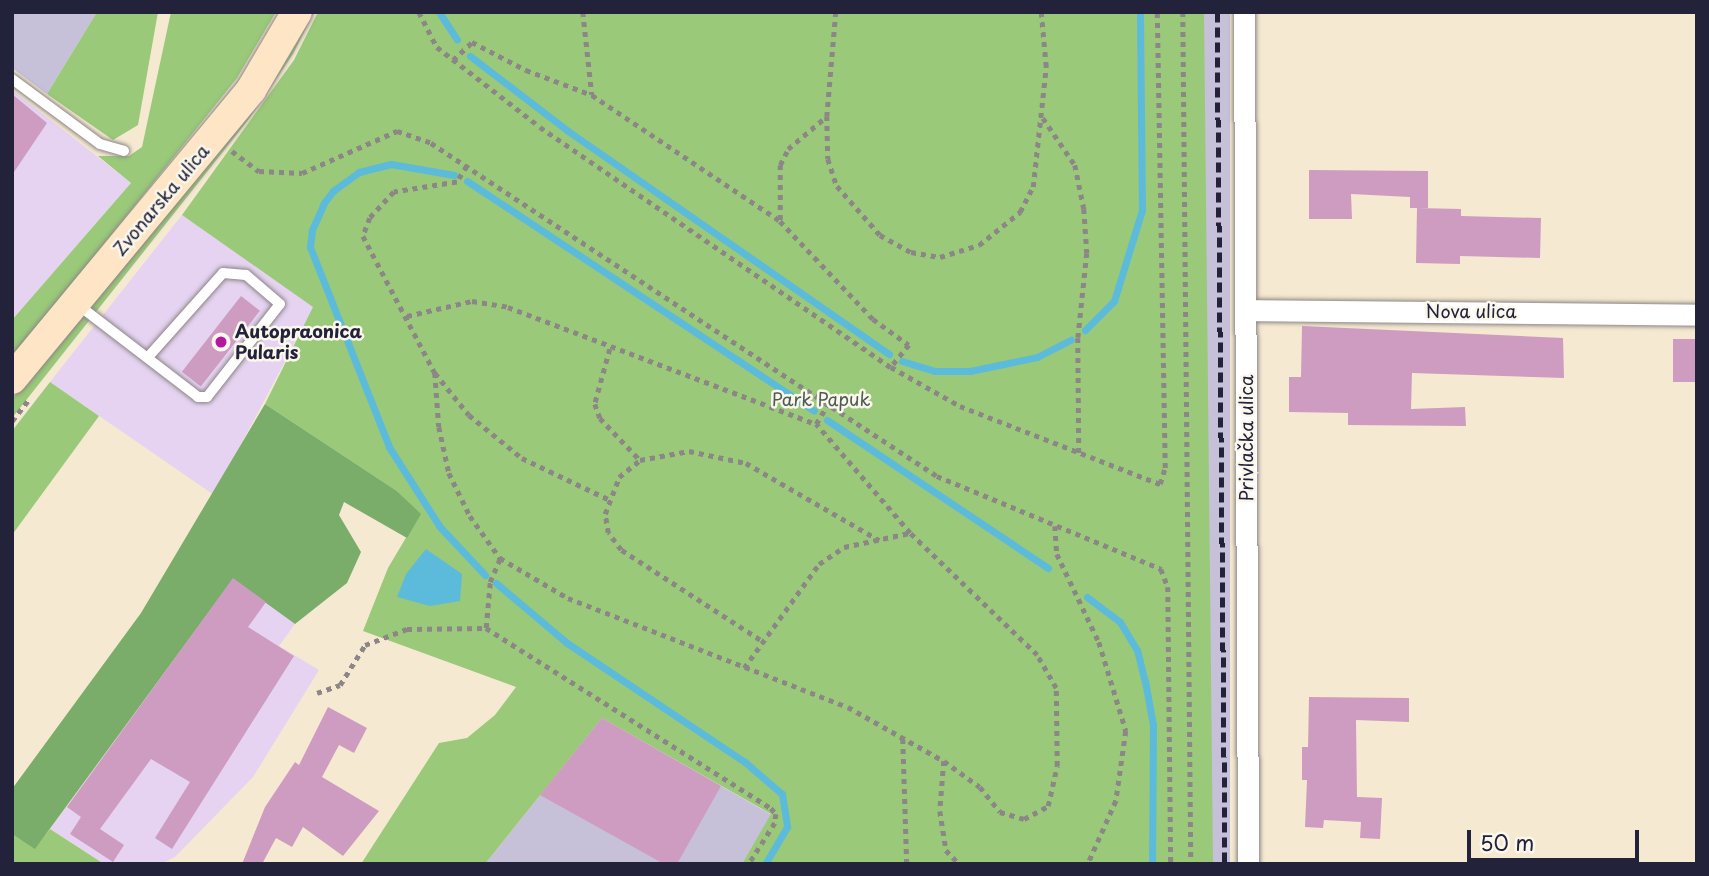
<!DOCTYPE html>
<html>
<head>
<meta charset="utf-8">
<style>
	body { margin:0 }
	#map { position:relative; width:1709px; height:876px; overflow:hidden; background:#f5e9d1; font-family:"Playpen Sans",sans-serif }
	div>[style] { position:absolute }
	.built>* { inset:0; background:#e5d3f1 }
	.industrial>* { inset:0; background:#c7c0d9; transform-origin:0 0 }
	.green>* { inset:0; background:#99c979 }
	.forest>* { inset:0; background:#7aad69 }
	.water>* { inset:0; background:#5cbbdb }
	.stream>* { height:7px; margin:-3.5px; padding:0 3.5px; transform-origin:3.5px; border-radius:3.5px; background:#5cbbdb }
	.building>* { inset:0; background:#ce9cc0; transform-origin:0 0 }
	.path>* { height:4.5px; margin-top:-2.25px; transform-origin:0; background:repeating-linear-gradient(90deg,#8c8686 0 5px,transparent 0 10px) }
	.roads { filter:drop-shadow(0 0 2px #8c8686) drop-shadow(0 0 2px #8c8686) }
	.lane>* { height:10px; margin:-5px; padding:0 5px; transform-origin:5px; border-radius:5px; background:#fff }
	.street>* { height:21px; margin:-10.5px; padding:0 10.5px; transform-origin:10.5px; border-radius:10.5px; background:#fff }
	.secondary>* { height:30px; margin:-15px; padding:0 15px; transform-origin:15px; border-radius:15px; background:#fde5c5 }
	.rail>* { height:5px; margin-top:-2.5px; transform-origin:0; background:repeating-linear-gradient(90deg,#22223b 0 10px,transparent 0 15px) }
	.dots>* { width:19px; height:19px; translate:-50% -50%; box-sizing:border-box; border:4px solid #fbf7ec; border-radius:50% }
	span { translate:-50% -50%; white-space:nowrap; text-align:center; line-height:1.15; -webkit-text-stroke:5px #fbf7ec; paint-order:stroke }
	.street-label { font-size:18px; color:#22223b }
	.poi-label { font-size:18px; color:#22223b; font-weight:700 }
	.left { translate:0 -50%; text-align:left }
	.park-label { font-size:18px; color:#4c5c51 }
	.frame { position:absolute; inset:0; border:14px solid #22223b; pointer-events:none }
	.scale { position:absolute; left:1467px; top:830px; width:172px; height:32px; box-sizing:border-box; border:4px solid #22223b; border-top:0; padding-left:9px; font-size:21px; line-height:24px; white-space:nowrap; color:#22223b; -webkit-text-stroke:5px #fbf7ec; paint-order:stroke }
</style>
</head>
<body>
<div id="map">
	<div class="built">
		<div style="clip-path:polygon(12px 90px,131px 183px,12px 320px)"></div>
		<div style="clip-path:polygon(182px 215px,314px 307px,214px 495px,50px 382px)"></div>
		<div style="clip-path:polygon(233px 578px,295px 624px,279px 646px,319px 670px,253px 777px,175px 857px,161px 864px,104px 864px,50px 829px)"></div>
	</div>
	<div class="industrial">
		<div style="clip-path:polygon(12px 12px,97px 12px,47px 94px,12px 68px)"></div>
		<div style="left:1204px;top:12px;width:26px;height:852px"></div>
		<div style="clip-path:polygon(602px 718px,772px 815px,742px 864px,485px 864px)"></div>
	</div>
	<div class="green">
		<div style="clip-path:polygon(97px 12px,158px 12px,138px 125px,113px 140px,47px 94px)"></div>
		<div style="clip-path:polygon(171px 12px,276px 12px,237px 78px,12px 359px,12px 320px,131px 183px,98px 156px,129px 156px,142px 147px)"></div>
		<div style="clip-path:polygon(306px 12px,314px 12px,293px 54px,248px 120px,12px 418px,12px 399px,125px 257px)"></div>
		<div style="clip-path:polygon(318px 12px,1204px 12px,1213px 864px,742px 864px,771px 814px,602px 718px,485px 864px,361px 864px,439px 743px,467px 738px,495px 715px,516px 687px,363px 631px,388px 568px,420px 514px,397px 491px,265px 404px,313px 307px,182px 215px,294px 60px)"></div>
		<div style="clip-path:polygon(50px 382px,99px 416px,12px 535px,12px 431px)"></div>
		<div style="clip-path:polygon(50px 829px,104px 864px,12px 864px,12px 834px,35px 848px)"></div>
	</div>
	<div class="forest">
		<div style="clip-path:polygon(265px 404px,397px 491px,421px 514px,407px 538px,344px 502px,339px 515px,361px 552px,347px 583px,295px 624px,233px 579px,35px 849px,12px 834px,12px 789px,141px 613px)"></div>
	</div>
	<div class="water">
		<div style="clip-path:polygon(426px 549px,462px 574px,460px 601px,430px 606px,397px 597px,406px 574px)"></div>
	</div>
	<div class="stream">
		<div style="left:439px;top:12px;width:33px;rotate:57deg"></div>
		<div style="left:470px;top:56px;width:123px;rotate:37.4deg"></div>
		<div style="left:568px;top:131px;width:391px;rotate:34.8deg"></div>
		<div style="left:454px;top:175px;width:64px;rotate:-170.1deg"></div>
		<div style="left:391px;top:164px;width:33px;rotate:166deg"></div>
		<div style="left:359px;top:172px;width:32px;rotate:144deg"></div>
		<div style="left:333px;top:191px;width:15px;rotate:127deg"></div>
		<div style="left:324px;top:203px;width:30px;rotate:114deg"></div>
		<div style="left:312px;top:230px;width:17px;rotate:97deg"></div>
		<div style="left:310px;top:247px;width:215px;rotate:68.4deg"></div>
		<div style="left:389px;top:447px;width:95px;rotate:57.5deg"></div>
		<div style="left:440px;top:527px;width:66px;rotate:46.8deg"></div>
		<div style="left:467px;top:181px;width:416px;rotate:33.5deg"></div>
		<div style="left:1085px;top:330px;width:41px;rotate:-45deg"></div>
		<div style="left:1114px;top:301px;width:95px;rotate:-72.9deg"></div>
		<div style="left:1142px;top:210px;width:198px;rotate:-90.6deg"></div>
		<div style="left:902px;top:361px;width:34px;rotate:17deg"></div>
		<div style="left:935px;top:371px;width:35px"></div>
		<div style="left:970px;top:371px;width:68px;rotate:-11.8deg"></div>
		<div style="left:1037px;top:357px;width:38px;rotate:-27deg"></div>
		<div style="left:827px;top:420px;width:266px;rotate:33.8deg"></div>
		<div style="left:496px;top:583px;width:93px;rotate:40.2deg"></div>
		<div style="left:567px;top:643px;width:214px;rotate:33.8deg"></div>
		<div style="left:745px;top:762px;width:49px;rotate:40.9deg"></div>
		<div style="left:782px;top:794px;width:33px;rotate:81deg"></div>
		<div style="left:787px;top:827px;width:43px;rotate:120.7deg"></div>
		<div style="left:1087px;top:597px;width:41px;rotate:37.1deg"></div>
		<div style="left:1120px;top:622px;width:33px;rotate:59deg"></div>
		<div style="left:1137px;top:650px;width:32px;rotate:76deg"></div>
		<div style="left:1145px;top:681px;width:45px;rotate:79.7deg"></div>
		<div style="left:1153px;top:725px;width:139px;rotate:90.4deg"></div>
	</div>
	<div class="building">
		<div style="clip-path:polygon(12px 94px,47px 123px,12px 175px)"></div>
		<div style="clip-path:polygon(1309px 170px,1428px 171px,1428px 208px,1410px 208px,1410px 197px,1351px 194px,1352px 219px,1309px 219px)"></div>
		<div style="clip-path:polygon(1417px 208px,1461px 209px,1461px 216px,1541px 218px,1540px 258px,1460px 256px,1460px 264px,1416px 263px)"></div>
		<div style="left:241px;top:296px;width:24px;height:96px;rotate:38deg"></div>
		<div style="clip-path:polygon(1302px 326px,1563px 338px,1564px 378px,1412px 373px,1411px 409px,1465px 407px,1466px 426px,1348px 425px,1348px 413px,1289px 412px,1289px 377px,1301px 377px)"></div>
		<div style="left:1697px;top:339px;width:43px;height:24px;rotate:90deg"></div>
		<div style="clip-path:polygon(233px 578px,266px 602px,248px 627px,294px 656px,172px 849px,155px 838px,190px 782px,151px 759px,100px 829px,124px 845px,113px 862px,70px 834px,81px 817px,67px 807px)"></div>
		<div style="clip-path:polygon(1309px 697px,1409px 698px,1409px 722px,1356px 720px,1357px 797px,1382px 798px,1380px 839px,1360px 838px,1361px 822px,1324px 820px,1323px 828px,1305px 827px,1307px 780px,1302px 780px,1302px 747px,1308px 747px)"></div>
		<div style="clip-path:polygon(328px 707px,367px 728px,354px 753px,339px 745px,322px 777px,379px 811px,343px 856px,303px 827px,292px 847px,276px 838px,262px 864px,242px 864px,265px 807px,295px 762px,299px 765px)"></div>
		<div style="clip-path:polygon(602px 718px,721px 786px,677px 864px,664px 864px,540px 795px)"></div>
	</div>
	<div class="path">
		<div style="left:419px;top:12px;width:39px;rotate:63deg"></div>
		<div style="left:437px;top:47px;width:130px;rotate:37.8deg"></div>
		<div style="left:540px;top:127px;width:425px;rotate:34.4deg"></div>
		<div style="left:891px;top:367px;width:79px;rotate:29.5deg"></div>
		<div style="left:960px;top:406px;width:215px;rotate:21.3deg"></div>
		<div style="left:1160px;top:484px;width:17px;rotate:-73deg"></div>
		<div style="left:1165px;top:468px;width:456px;rotate:-91deg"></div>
		<div style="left:583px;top:12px;width:83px;rotate:83.8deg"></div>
		<div style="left:836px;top:12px;width:104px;rotate:94.9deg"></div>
		<div style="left:827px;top:116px;width:43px;rotate:88.7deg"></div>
		<div style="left:828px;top:159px;width:28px;rotate:72deg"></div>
		<div style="left:837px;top:186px;width:65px;rotate:48.7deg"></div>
		<div style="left:880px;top:235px;width:35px;rotate:29deg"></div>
		<div style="left:911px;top:252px;width:29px;rotate:10deg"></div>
		<div style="left:940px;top:257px;width:41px;rotate:-17.1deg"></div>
		<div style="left:979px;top:245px;width:53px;rotate:-38.8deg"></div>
		<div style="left:1020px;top:212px;width:28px;rotate:-63deg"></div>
		<div style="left:1033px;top:187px;width:121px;rotate:-83.8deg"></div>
		<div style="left:1046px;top:67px;width:55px;rotate:-95.2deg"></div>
		<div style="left:1183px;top:12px;width:852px;rotate:89.46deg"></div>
		<div style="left:453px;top:60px;width:26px;rotate:-43deg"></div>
		<div style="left:472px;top:42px;width:61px;rotate:27.4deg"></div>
		<div style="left:526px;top:70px;width:71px;rotate:20.7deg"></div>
		<div style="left:592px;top:95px;width:226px;rotate:33.8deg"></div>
		<div style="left:780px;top:221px;width:135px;rotate:46.5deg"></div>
		<div style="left:873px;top:319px;width:44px;rotate:35.8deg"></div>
		<div style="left:909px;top:345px;width:28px;rotate:129deg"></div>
		<div style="left:1043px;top:118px;width:57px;rotate:55.8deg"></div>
		<div style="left:1075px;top:165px;width:45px;rotate:78.4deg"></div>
		<div style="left:1084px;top:209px;width:44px;rotate:86.1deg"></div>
		<div style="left:1087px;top:253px;width:85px;rotate:96deg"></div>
		<div style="left:1078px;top:338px;width:117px;rotate:89.5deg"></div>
		<div style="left:232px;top:151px;width:34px;rotate:37deg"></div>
		<div style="left:259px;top:171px;width:43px;rotate:2.7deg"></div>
		<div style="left:302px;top:173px;width:104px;rotate:-23.9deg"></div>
		<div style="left:397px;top:131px;width:36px;rotate:19deg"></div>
		<div style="left:431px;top:143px;width:606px;rotate:33.35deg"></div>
		<div style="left:937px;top:476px;width:243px;rotate:22.5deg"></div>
		<div style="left:1161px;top:569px;width:19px;rotate:69deg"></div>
		<div style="left:1168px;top:587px;width:277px;rotate:89.4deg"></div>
		<div style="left:467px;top:166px;width:19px;rotate:122deg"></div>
		<div style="left:457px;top:182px;width:64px;rotate:171deg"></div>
		<div style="left:394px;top:192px;width:35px;rotate:133deg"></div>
		<div style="left:370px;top:218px;width:19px;rotate:111deg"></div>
		<div style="left:363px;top:236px;width:155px;rotate:62.3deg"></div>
		<div style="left:435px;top:373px;width:54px;rotate:51deg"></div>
		<div style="left:469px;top:415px;width:68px;rotate:39.1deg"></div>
		<div style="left:522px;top:458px;width:95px;rotate:25.5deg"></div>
		<div style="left:780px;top:220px;width:55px;rotate:-90deg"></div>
		<div style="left:780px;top:165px;width:18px;rotate:-63deg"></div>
		<div style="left:788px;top:149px;width:51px;rotate:-40.2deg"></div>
		<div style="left:407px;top:316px;width:67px;rotate:-13deg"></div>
		<div style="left:472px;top:301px;width:36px;rotate:9deg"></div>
		<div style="left:508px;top:307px;width:329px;rotate:20.8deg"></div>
		<div style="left:816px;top:424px;width:23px;rotate:-59deg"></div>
		<div style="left:610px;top:349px;width:57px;rotate:105.3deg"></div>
		<div style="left:595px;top:404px;width:15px;rotate:70deg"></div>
		<div style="left:600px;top:418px;width:58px;rotate:46.4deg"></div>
		<div style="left:435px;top:373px;width:54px;rotate:85.8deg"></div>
		<div style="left:439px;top:427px;width:47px;rotate:77.7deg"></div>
		<div style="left:449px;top:473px;width:48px;rotate:64deg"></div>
		<div style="left:470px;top:516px;width:52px;rotate:54.5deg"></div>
		<div style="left:500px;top:558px;width:79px;rotate:30.5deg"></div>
		<div style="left:568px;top:598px;width:300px;rotate:21.3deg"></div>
		<div style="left:848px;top:707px;width:110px;rotate:29.4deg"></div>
		<div style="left:944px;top:761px;width:44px;rotate:35.8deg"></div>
		<div style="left:980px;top:787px;width:32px;rotate:51deg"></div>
		<div style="left:1000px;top:812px;width:25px;rotate:16deg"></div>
		<div style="left:1024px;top:819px;width:27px;rotate:-28deg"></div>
		<div style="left:1048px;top:806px;width:41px;rotate:-77.3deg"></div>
		<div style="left:1057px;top:766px;width:78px;rotate:-90.7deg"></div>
		<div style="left:1056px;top:688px;width:38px;rotate:-120deg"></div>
		<div style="left:1037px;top:655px;width:176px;rotate:-136.2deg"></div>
		<div style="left:910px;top:533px;width:144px;rotate:-130.8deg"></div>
		<div style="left:12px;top:421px;width:28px;rotate:-52deg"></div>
		<div style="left:1055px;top:526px;width:28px;rotate:86deg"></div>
		<div style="left:1057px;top:554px;width:98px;rotate:64.5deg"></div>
		<div style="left:1099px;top:642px;width:93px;rotate:73.1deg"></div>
		<div style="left:1126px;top:731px;width:71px;rotate:98.1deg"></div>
		<div style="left:1116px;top:801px;width:69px;rotate:114deg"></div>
		<div style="left:486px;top:628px;width:46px;rotate:-85deg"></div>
		<div style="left:490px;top:582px;width:26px;rotate:-67deg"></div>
		<div style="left:760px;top:640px;width:166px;rotate:-147.1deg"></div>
		<div style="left:621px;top:550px;width:21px;rotate:-127deg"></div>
		<div style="left:608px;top:533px;width:19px;rotate:-99deg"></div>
		<div style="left:605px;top:514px;width:40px;rotate:-69deg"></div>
		<div style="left:619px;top:477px;width:27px;rotate:-39deg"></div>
		<div style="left:640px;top:460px;width:50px;rotate:-10.4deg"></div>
		<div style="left:689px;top:451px;width:58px;rotate:11.9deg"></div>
		<div style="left:746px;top:463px;width:154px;rotate:30.1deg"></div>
		<div style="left:744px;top:668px;width:128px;rotate:-54.2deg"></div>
		<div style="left:819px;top:564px;width:30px;rotate:-34deg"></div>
		<div style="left:844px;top:547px;width:67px;rotate:-12deg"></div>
		<div style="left:317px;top:693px;width:24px;rotate:-19deg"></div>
		<div style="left:340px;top:685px;width:47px;rotate:-58deg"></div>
		<div style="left:365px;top:645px;width:45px;rotate:-20.9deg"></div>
		<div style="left:407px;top:629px;width:79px;rotate:-0.7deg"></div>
		<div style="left:486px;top:628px;width:337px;rotate:32.3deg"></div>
		<div style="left:771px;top:808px;width:8px;rotate:50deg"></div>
		<div style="left:776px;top:814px;width:9px;rotate:96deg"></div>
		<div style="left:775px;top:823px;width:49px;rotate:122.4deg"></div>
		<div style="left:903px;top:739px;width:125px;rotate:88.2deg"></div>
		<div style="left:944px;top:761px;width:50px;rotate:94.6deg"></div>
		<div style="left:940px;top:811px;width:39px;rotate:81deg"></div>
		<div style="left:946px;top:850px;width:19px;rotate:47deg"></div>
	</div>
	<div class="roads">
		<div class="lane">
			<div style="left:12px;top:79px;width:109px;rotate:36.5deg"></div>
			<div style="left:100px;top:144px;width:25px;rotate:16deg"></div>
			<div style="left:77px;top:304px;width:153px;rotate:37.5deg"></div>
			<div style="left:198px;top:397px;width:9px"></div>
			<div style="left:207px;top:397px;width:118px;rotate:-51.9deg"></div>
			<div style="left:280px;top:304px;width:45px;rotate:-139.5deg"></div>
			<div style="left:246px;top:275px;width:23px;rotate:-175deg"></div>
			<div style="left:223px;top:273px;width:110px;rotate:131.7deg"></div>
		</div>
		<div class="street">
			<div style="left:1244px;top:12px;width:852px;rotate:89.73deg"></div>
			<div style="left:1245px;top:310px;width:452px;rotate:0.6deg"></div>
		</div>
		<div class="secondary">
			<div style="left:12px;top:379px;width:375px;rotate:-50.4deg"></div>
			<div style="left:251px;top:90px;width:91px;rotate:-59.5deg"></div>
		</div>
	</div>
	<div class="rail">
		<div style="left:1217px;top:12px;width:852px;rotate:89.46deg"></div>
	</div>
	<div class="dots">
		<div style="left:221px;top:342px;background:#b5179e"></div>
	</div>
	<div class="street-label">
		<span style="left:161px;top:200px;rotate:-50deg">Zvonarska ulica</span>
		<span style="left:1471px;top:311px">Nova ulica</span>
		<span style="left:1246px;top:438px;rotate:-90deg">Privlačka ulica</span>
	</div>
	<div class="poi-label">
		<span class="left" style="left:235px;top:342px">Autopraonica<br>Pularis</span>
	</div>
	<div class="park-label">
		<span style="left:821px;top:399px">Park Papuk</span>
	</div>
	<div class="frame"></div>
	<div class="scale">50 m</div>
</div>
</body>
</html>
